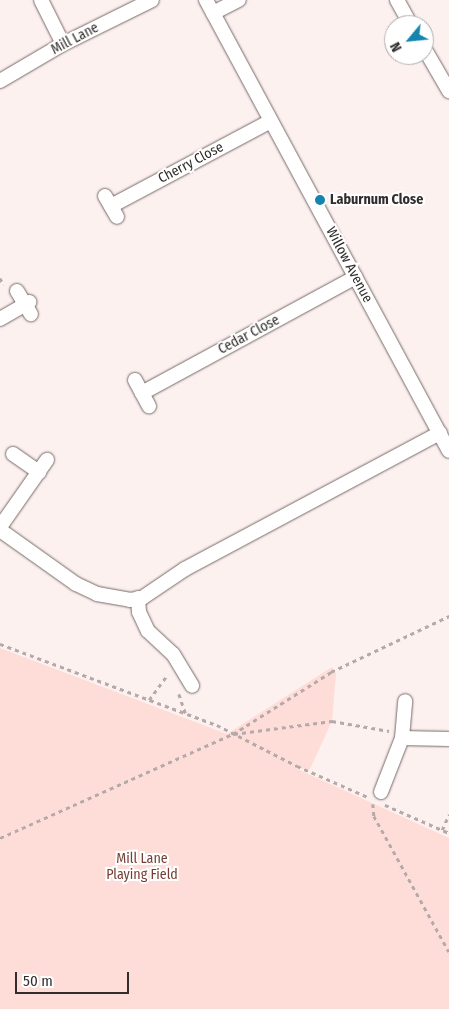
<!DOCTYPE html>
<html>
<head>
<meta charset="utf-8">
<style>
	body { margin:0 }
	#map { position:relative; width:449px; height:1009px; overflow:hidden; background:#fdf1ef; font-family:"Fira Sans Condensed",sans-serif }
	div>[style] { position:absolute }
	.green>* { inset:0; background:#fedcd7 }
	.path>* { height:2.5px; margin-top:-1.25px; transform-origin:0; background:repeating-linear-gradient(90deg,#b4aaa9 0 4px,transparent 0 8px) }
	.roads { filter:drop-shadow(0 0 1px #756a69) drop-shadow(0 0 1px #756a69) }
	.street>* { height:14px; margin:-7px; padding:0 7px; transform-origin:7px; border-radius:7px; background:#fff }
	.dots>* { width:14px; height:14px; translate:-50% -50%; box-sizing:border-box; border:2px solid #fff; border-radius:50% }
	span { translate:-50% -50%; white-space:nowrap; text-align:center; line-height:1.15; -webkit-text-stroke:4px #fff; paint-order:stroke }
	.street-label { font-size:14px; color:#312d2c }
	.poi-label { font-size:14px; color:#312d2c; font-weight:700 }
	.left { translate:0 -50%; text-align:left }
	.park-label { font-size:14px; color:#743e36 }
	.north { position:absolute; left:384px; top:15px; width:50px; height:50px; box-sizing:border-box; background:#fff; border:1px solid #adabab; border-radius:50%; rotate:242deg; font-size:14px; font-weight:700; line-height:20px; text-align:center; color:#312d2c }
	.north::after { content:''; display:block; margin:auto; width:18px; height:22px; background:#1485ac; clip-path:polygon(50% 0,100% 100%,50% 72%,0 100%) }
	.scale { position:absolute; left:15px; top:972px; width:114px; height:22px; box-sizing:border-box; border:2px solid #312d2c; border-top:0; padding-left:6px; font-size:15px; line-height:18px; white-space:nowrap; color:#312d2c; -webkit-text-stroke:4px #fff; paint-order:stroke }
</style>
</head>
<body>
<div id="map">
	<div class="green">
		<div style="clip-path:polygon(0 648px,227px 734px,332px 667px,336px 674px,332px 721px,310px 769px,295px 768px,449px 838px,449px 1009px,0 1009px)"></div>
	</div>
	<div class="path">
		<div style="left:0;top:278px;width:8px;rotate:60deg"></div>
		<div style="left:0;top:644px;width:232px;rotate:20.5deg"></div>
		<div style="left:217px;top:725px;width:90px;rotate:27.1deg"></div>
		<div style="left:297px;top:766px;width:77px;rotate:23.6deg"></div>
		<div style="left:179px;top:694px;width:21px;rotate:71deg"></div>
		<div style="left:149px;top:700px;width:32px;rotate:-54deg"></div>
		<div style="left:234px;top:734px;width:99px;rotate:-7.6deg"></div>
		<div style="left:332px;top:721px;width:58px;rotate:10deg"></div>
		<div style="left:373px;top:804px;width:12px;rotate:85deg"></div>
		<div style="left:374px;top:816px;width:155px;rotate:61.1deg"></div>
		<div style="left:385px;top:805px;width:70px;rotate:23.6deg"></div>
		<div style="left:442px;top:830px;width:17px;rotate:-66deg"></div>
		<div style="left:0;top:838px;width:255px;rotate:-24.1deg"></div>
		<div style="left:233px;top:734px;width:116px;rotate:-32.3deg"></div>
		<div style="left:331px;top:672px;width:131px;rotate:-25.4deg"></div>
	</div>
	<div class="roads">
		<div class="street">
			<div style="left:41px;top:0;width:49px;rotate:63.4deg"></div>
			<div style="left:206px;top:0;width:512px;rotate:61.68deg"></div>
			<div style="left:397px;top:0;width:29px;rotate:61deg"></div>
			<div style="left:213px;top:13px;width:29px;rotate:-27deg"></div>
			<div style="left:424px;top:48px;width:50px;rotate:59.8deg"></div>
			<div style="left:0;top:81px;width:73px;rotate:-30.4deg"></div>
			<div style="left:63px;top:44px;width:99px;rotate:-26.3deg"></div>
			<div style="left:105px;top:196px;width:24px;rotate:60deg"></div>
			<div style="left:111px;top:206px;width:181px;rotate:-28deg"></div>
			<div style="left:17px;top:291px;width:27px;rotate:59deg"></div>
			<div style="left:0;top:319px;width:34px;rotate:-30deg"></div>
			<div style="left:135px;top:380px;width:15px;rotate:62deg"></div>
			<div style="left:142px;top:393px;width:243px;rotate:-28.5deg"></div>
			<div style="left:142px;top:393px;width:15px;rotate:62deg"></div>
			<div style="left:13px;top:454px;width:32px;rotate:35deg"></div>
			<div style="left:0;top:527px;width:82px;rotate:-55deg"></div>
			<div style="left:0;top:530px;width:93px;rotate:35.4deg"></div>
			<div style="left:76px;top:584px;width:23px;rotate:25deg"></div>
			<div style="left:97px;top:594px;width:34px;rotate:10deg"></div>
			<div style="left:130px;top:600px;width:12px;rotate:-9deg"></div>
			<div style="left:142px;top:598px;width:52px;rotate:-34deg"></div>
			<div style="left:185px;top:569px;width:289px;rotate:-28.1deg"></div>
			<div style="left:138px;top:598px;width:14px;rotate:86deg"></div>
			<div style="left:139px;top:612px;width:21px;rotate:65deg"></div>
			<div style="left:148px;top:631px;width:34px;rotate:43deg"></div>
			<div style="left:173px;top:654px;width:37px;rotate:59deg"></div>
			<div style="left:402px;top:738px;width:47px;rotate:1.2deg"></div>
			<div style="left:381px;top:792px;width:58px;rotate:-68.7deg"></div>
			<div style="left:402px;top:738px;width:37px;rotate:-85deg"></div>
		</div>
	</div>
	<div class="dots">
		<div style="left:320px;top:200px;background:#1485ac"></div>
	</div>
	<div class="street-label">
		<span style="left:75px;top:39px;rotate:-28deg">Mill Lane</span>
		<span style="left:191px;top:163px;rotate:-28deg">Cherry Close</span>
		<span style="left:349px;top:265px;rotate:62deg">Willow Avenue</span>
		<span style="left:249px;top:335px;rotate:-28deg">Cedar Close</span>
	</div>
	<div class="poi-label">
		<span class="left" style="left:330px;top:200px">Laburnum Close</span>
	</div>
	<div class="park-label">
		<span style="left:142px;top:867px">Mill Lane<br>Playing Field</span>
	</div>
	<div class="north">N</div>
	<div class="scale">50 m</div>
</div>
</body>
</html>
